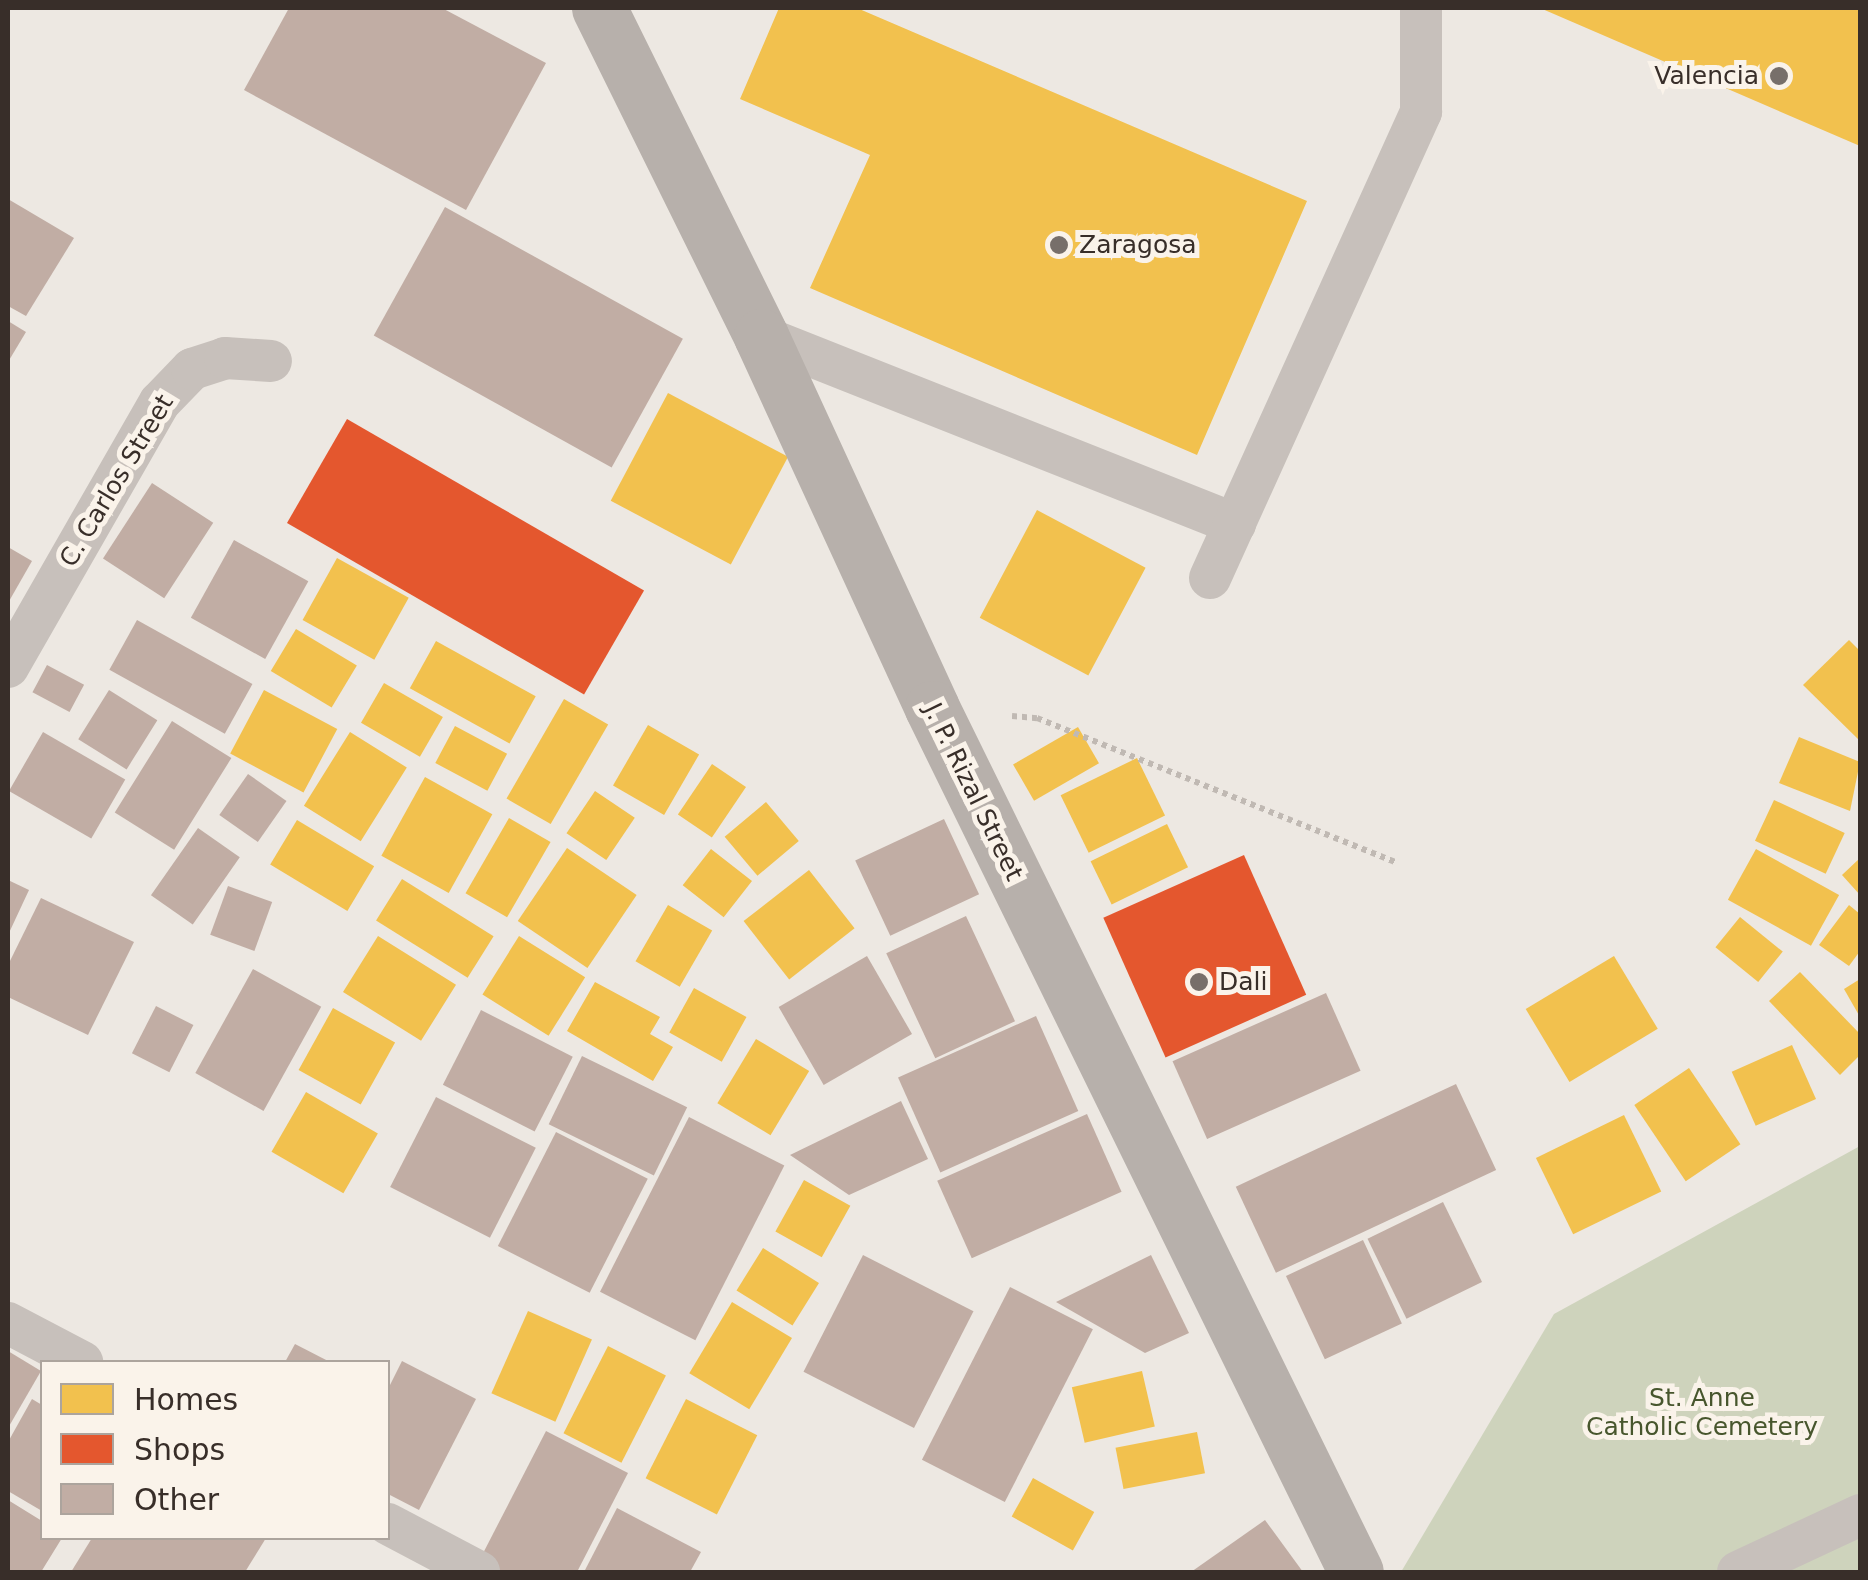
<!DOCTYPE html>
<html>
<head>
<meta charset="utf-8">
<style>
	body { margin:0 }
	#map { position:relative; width:1868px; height:1580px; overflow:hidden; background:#ede8e2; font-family:"DejaVu Sans",sans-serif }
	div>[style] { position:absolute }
	.green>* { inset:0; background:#ced3bc }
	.homes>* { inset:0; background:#f2c14e; transform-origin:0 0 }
	.shops>* { inset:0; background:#e4572e; transform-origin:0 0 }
	.building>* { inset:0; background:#c1ada4; transform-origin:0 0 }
	.path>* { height:6px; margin-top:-3px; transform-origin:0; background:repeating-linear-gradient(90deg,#c0b9b3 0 5px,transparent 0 10px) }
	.lane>* { height:42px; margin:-21px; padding:0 21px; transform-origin:21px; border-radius:21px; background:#c7c0bb }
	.secondary>* { height:55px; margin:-27.5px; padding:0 27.5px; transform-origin:27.5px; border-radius:27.5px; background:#b7b0ab }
	.dots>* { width:28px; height:28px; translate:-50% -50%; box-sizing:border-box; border:5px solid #faf3ea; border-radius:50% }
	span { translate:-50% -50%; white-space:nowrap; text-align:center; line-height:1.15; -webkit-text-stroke:10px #faf3ea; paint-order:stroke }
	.poi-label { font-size:25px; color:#382e29 }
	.right { translate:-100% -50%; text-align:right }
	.left { translate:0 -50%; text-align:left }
	.street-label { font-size:25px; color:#382e29 }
	.park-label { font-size:25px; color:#47562d }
	.frame { position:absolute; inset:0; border:10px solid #382e29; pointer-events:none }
	.legend { position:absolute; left:40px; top:1360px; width:350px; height:180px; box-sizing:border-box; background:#faf3ea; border:2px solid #aca49d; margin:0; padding:12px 18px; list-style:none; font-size:30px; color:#382e29 }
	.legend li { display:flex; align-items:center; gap:20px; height:50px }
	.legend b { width:50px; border:2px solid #aca49d }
</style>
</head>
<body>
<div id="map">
	<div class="green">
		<div style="clip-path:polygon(1860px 1146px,1860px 1572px,1401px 1572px,1554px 1314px)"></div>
	</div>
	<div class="homes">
		<div style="clip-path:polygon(779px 8px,857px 8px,1307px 201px,1197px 455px,810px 288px,870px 155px,740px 99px)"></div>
		<div style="clip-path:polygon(1540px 8px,1860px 8px,1860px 146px)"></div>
		<div style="left:668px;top:393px;width:136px;height:122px;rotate:28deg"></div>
		<div style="left:1037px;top:510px;width:123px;height:122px;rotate:28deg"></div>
		<div style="left:337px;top:558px;width:82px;height:71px;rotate:29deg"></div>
		<div style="left:296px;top:629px;width:71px;height:49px;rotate:31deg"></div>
		<div style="clip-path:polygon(1849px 640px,1860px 651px,1860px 741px,1803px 685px)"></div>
		<div style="left:436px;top:641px;width:114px;height:54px;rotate:29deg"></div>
		<div style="left:384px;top:683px;width:68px;height:46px;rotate:30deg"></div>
		<div style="left:264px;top:690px;width:83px;height:72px;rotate:28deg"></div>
		<div style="left:564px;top:699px;width:51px;height:115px;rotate:30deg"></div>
		<div style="left:648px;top:725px;width:59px;height:70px;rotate:30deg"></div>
		<div style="left:455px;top:726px;width:59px;height:42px;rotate:28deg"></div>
		<div style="left:1078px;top:727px;width:42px;height:75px;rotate:60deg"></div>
		<div style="left:350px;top:732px;width:67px;height:87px;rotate:32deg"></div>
		<div style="clip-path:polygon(1799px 737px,1860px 762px,1850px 811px,1779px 783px)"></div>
		<div style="left:1137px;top:758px;width:64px;height:85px;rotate:64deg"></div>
		<div style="left:712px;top:764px;width:41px;height:61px;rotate:34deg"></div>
		<div style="left:425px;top:777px;width:77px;height:90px;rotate:29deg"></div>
		<div style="left:595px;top:791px;width:48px;height:51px;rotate:34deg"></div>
		<div style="left:1774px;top:800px;width:78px;height:45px;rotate:25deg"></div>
		<div style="left:766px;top:802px;width:51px;height:54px;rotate:50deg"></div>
		<div style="left:509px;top:818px;width:48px;height:87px;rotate:30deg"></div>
		<div style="left:297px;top:820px;width:90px;height:52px;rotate:31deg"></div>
		<div style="left:1167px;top:824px;width:48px;height:85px;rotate:64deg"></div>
		<div style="left:567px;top:848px;width:84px;height:88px;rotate:34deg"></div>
		<div style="left:711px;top:849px;width:52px;height:46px;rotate:38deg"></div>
		<div style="left:1756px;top:849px;width:95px;height:58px;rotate:29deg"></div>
		<div style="clip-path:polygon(1860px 858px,1860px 895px,1842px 875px)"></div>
		<div style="left:809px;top:870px;width:74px;height:83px;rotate:52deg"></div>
		<div style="left:402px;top:879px;width:108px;height:49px;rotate:32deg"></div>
		<div style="left:668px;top:905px;width:51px;height:65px;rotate:30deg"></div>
		<div style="clip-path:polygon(1849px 905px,1860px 914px,1860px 951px,1849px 966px,1819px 945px)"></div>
		<div style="left:1740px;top:917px;width:55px;height:39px;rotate:39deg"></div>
		<div style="left:378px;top:936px;width:92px;height:66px;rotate:32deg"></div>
		<div style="left:519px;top:936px;width:78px;height:69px;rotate:32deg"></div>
		<div style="left:1614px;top:956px;width:85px;height:103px;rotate:59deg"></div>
		<div style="clip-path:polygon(1800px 972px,1860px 1034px,1860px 1055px,1840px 1075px,1769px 1001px)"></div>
		<div style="clip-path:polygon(1860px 979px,1860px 1017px,1844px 989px)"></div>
		<div style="clip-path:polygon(595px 982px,660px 1017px,650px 1034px,673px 1047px,653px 1081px,567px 1031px)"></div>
		<div style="left:694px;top:988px;width:60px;height:51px;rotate:29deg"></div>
		<div style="left:333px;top:1008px;width:71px;height:71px;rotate:29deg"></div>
		<div style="left:756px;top:1039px;width:62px;height:75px;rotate:31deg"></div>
		<div style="left:1792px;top:1045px;width:59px;height:66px;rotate:66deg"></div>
		<div style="left:1689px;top:1068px;width:92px;height:66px;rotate:56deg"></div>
		<div style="left:306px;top:1092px;width:83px;height:69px;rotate:30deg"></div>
		<div style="left:1624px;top:1115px;width:85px;height:98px;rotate:64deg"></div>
		<div style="left:804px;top:1180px;width:53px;height:59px;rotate:29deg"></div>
		<div style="left:763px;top:1248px;width:66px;height:50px;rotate:32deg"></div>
		<div style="left:732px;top:1302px;width:70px;height:83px;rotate:31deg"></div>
		<div style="left:528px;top:1311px;width:70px;height:90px;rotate:24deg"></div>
		<div style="left:608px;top:1346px;width:65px;height:98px;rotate:27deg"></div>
		<div style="left:1142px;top:1371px;width:57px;height:72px;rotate:77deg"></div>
		<div style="left:686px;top:1399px;width:80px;height:89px;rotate:27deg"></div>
		<div style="left:1197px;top:1432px;width:42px;height:83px;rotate:79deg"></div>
		<div style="left:1033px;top:1478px;width:70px;height:44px;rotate:29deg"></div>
	</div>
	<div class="shops">
		<div style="left:347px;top:419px;width:343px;height:120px;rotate:30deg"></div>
		<div style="left:1244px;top:855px;width:153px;height:154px;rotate:66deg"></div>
	</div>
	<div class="building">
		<div style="clip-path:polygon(289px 8px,442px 8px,546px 63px,466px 210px,244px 90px)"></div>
		<div style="clip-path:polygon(8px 199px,74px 238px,26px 316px,8px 306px)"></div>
		<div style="left:445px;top:207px;width:272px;height:147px;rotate:29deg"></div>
		<div style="clip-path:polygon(8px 321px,26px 332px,8px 362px)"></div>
		<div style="left:152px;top:483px;width:73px;height:90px;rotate:33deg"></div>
		<div style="left:234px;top:540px;width:85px;height:89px;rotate:29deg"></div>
		<div style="clip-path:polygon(8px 547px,32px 561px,8px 603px)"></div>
		<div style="left:137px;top:620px;width:132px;height:57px;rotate:29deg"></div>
		<div style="left:47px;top:665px;width:42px;height:31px;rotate:28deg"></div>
		<div style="left:109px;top:690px;width:57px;height:58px;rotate:32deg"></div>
		<div style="left:172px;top:721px;width:70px;height:108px;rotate:32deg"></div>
		<div style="left:43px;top:732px;width:95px;height:68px;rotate:30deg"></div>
		<div style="left:248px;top:774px;width:47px;height:50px;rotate:35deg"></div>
		<div style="left:944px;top:819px;width:83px;height:98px;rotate:65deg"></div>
		<div style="left:198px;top:828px;width:51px;height:82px;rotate:35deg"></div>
		<div style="clip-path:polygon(8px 880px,29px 890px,8px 935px)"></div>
		<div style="left:228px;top:886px;width:47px;height:52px;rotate:20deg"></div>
		<div style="clip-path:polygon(41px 898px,134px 942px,88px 1035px,8px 997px,8px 965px)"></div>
		<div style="left:966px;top:916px;width:116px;height:88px;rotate:65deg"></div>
		<div style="left:867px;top:956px;width:90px;height:102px;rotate:60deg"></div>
		<div style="left:253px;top:969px;width:78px;height:119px;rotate:29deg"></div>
		<div style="left:1326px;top:993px;width:85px;height:168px;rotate:66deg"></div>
		<div style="left:156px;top:1006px;width:42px;height:53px;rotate:27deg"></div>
		<div style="left:481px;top:1010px;width:103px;height:84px;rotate:27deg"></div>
		<div style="left:1036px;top:1016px;width:104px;height:151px;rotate:66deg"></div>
		<div style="left:582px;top:1056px;width:117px;height:76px;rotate:26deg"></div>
		<div style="left:1456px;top:1084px;width:95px;height:243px;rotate:65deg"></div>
		<div style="left:436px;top:1097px;width:112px;height:101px;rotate:27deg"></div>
		<div style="clip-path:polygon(901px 1101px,928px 1159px,849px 1195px,790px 1155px)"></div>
		<div style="left:1087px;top:1114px;width:85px;height:164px;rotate:66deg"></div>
		<div style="left:689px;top:1117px;width:107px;height:196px;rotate:27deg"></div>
		<div style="left:556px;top:1132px;width:103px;height:128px;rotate:27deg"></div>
		<div style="left:1443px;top:1202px;width:89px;height:84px;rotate:64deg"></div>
		<div style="left:1363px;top:1240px;width:92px;height:85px;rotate:65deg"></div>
		<div style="left:863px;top:1255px;width:124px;height:131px;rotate:27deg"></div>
		<div style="clip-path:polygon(1151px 1255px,1189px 1333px,1145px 1353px,1056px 1302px)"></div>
		<div style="left:1010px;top:1287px;width:93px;height:194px;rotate:27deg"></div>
		<div style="clip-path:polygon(295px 1344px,330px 1362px,285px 1362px)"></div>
		<div style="clip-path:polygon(8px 1351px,41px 1371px,8px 1428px)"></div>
		<div style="clip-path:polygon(402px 1361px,476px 1399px,419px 1510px,388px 1494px,388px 1389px)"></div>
		<div style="clip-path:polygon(32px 1399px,42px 1405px,42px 1511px,8px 1491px,8px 1442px)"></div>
		<div style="clip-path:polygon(546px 1431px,628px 1473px,577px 1572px,496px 1572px,478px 1563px)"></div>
		<div style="clip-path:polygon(8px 1500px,42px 1521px,42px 1538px,62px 1538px,41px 1572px,8px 1572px)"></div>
		<div style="clip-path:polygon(617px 1508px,701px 1552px,690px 1572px,584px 1572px)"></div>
		<div style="clip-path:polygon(1265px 1520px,1303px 1572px,1191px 1572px)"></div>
		<div style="clip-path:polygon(92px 1538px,266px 1538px,245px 1572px,71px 1572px)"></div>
	</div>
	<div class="path">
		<div style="left:1012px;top:716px;width:25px;rotate:5deg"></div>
		<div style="left:1037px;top:718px;width:387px;rotate:21.9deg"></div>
	</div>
	<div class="lane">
		<div style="left:761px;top:336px;width:510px;rotate:21.63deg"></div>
		<div style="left:1210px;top:578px;width:512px;rotate:-65.64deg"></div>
		<div style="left:1421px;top:112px;width:104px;rotate:-90deg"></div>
		<div style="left:8px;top:667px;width:305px;rotate:-60.2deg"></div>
		<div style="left:160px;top:402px;width:46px;rotate:-45.9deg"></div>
		<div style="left:192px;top:369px;width:35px;rotate:-18deg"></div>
		<div style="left:225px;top:358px;width:46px;rotate:3.7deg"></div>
		<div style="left:8px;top:1323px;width:84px;rotate:27.8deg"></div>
		<div style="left:388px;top:1524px;width:103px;rotate:27.8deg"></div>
		<div style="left:1738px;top:1572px;width:135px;rotate:-25deg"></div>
	</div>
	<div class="secondary">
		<div style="left:599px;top:8px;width:366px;rotate:63.7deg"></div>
		<div style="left:761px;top:336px;width:409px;rotate:65.3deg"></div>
		<div style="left:932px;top:708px;width:962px;rotate:63.86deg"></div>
	</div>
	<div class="dots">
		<div style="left:1779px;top:76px;background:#776f6a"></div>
		<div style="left:1059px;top:245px;background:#776f6a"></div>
		<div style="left:1199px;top:982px;background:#776f6a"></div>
	</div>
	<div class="poi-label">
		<span class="right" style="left:1759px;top:76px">Valencia</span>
		<span class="left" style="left:1079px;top:245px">Zaragosa</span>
		<span class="left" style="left:1219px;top:982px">Dali</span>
	</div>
	<div class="street-label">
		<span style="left:117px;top:481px;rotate:-59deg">C. Carlos Street</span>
		<span style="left:973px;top:792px;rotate:64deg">J. P. Rizal Street</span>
	</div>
	<div class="park-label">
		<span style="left:1702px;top:1413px">St. Anne<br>Catholic Cemetery</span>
	</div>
	<div class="frame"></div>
	<ul class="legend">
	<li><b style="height:28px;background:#f2c14e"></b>Homes</li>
	<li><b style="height:28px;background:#e4572e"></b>Shops</li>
	<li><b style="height:28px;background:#c1ada4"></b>Other</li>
	</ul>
</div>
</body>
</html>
